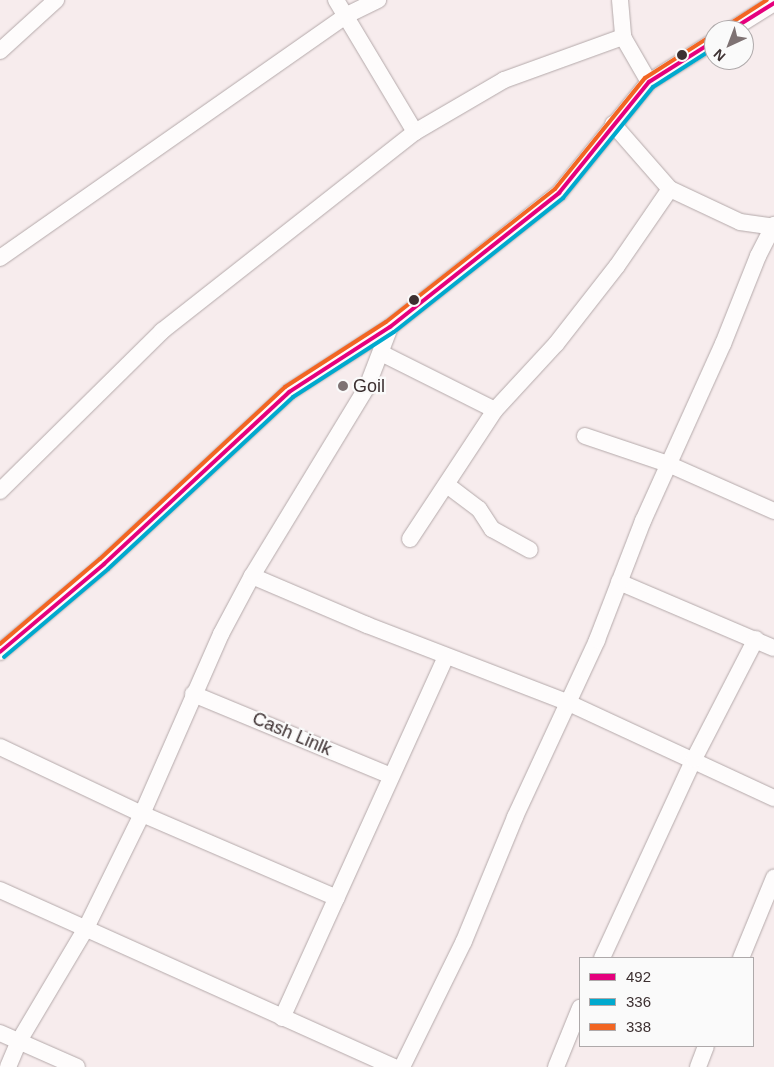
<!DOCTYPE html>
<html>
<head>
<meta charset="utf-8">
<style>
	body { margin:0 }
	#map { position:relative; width:774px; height:1067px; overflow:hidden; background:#f7eced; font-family:Arial,sans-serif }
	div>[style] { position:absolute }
	.roads { filter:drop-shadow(0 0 1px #b4a9aa) drop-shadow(0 0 1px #b4a9aa) }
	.minor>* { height:16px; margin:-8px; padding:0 8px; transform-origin:8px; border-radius:8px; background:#fefcfc }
	.bus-1>* { height:4px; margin:-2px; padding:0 2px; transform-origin:2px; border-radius:2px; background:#e5007d }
	.bus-2>* { height:4px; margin:-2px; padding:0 2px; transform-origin:2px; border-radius:2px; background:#00a9ce }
	.bus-3>* { height:4px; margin:-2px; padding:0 2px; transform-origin:2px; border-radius:2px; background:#f26522 }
	.dots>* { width:14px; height:14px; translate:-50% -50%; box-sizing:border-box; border:2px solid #fafafa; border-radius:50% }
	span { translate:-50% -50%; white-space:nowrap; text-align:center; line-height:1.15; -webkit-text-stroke:4.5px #fafafa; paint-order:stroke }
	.poi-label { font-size:18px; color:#3d3031 }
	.left { translate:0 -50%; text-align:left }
	.street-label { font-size:18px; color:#3d3031 }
	.legend { position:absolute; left:579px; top:957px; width:175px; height:90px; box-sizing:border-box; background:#fafafa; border:1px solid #aea9aa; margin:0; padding:6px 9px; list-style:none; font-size:15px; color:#3d3031 }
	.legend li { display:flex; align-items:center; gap:10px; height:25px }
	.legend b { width:25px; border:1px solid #aea9aa }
	.north { position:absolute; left:704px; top:20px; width:50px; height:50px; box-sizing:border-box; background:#fafafa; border:1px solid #aea9aa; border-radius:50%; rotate:223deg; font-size:14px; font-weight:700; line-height:20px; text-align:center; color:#3d3031 }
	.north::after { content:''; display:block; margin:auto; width:18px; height:22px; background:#7e7273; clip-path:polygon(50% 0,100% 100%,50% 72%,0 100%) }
</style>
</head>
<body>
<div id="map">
	<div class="roads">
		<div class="minor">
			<div style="left:336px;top:0;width:154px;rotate:59.1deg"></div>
			<div style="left:415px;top:132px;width:103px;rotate:-30.3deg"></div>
			<div style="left:504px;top:80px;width:127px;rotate:-19.9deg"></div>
			<div style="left:620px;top:0;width:37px;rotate:85deg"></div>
			<div style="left:623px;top:37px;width:52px;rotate:60deg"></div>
			<div style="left:731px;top:30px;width:51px;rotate:-32.1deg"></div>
			<div style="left:0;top:51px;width:76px;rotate:-42.3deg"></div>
			<div style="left:613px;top:124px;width:86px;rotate:48.8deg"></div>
			<div style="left:670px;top:189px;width:77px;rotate:25.2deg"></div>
			<div style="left:740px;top:222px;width:34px;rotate:8deg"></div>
			<div style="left:0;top:258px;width:421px;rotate:-35deg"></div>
			<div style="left:345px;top:16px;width:37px;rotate:-26deg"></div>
			<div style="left:381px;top:353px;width:127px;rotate:26.6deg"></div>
			<div style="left:585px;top:436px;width:88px;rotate:18.6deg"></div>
			<div style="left:668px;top:464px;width:116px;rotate:23.9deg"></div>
			<div style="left:447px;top:485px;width:40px;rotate:37deg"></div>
			<div style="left:479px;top:509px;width:24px;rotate:57deg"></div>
			<div style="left:492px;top:529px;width:43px;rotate:28.9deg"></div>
			<div style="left:0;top:491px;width:228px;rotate:-44.6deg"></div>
			<div style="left:162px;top:331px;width:322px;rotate:-38.2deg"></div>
			<div style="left:410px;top:539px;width:154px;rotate:-56.6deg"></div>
			<div style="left:495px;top:410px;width:90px;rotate:-47.3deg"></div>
			<div style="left:556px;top:344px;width:99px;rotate:-52deg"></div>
			<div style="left:617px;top:266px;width:93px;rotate:-55.5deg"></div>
			<div style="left:252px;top:576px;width:125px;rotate:23.1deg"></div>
			<div style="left:367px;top:625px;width:217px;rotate:21.1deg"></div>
			<div style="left:569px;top:703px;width:226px;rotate:24.9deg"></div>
			<div style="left:619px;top:582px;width:168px;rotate:23.1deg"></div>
			<div style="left:0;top:652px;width:136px;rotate:-40.2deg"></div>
			<div style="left:104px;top:564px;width:253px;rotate:-42.9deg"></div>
			<div style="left:289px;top:392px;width:120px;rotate:-32.8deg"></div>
			<div style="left:390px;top:327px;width:216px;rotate:-38.4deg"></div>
			<div style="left:559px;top:193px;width:143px;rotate:-51deg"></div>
			<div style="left:649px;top:82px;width:77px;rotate:-32.2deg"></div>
			<div style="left:193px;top:694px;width:214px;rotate:22.5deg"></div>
			<div style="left:0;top:747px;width:157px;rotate:25.3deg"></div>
			<div style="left:142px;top:814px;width:212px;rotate:23.3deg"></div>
			<div style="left:0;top:890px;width:432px;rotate:24.2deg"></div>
			<div style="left:602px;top:958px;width:219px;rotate:-65.2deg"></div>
			<div style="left:694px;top:759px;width:135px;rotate:-62.7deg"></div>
			<div style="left:741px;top:958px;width:87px;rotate:-67.6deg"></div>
			<div style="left:282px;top:1018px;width:397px;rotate:-65.6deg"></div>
			<div style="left:0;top:1033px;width:84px;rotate:23.8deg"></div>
			<div style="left:8px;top:1067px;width:28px;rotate:-67deg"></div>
			<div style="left:19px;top:1041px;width:129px;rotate:-59.3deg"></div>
			<div style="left:85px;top:930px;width:129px;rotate:-63.8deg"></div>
			<div style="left:142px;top:814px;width:197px;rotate:-66.3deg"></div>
			<div style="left:221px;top:634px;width:66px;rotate:-61.9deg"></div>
			<div style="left:252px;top:576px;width:221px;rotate:-58.7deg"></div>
			<div style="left:367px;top:387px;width:64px;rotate:-69deg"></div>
			<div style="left:402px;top:1067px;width:140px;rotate:-63.8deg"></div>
			<div style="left:464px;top:941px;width:134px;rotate:-67.6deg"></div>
			<div style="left:515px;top:817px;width:195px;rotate:-65.1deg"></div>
			<div style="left:597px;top:640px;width:128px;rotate:-68.9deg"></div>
			<div style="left:643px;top:521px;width:194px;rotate:-65.7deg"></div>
			<div style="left:723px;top:344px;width:95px;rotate:-68.3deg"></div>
			<div style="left:758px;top:256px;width:35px;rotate:-63deg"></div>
			<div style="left:556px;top:1067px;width:64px;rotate:-67.9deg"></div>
			<div style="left:698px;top:1067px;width:22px;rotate:-69deg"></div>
		</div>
	</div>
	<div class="bus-1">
		<div style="left:731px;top:30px;width:51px;rotate:-32.1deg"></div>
		<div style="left:0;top:652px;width:136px;rotate:-40.2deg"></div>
		<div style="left:104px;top:564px;width:253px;rotate:-42.9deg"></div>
		<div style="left:289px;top:392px;width:120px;rotate:-32.8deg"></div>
		<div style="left:390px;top:327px;width:216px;rotate:-38.4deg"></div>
		<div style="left:559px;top:193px;width:143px;rotate:-51deg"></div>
		<div style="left:649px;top:82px;width:77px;rotate:-32.2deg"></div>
	</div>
	<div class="bus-2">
		<div style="left:4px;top:657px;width:136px;rotate:-40.2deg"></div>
		<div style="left:108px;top:569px;width:253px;rotate:-42.9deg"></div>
		<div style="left:293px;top:397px;width:120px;rotate:-32.8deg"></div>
		<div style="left:394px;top:332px;width:216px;rotate:-38.4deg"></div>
		<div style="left:563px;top:198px;width:143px;rotate:-51deg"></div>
		<div style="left:653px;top:87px;width:72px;rotate:-32.6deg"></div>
	</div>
	<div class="bus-3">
		<div style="left:728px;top:25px;width:46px;rotate:-32.7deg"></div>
		<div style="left:0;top:644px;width:131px;rotate:-40.4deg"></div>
		<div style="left:100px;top:559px;width:253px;rotate:-42.9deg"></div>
		<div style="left:285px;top:387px;width:120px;rotate:-32.8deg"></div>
		<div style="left:386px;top:322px;width:215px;rotate:-38.2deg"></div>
		<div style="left:555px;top:189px;width:143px;rotate:-51deg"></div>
		<div style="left:645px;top:78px;width:78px;rotate:-32.5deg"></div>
	</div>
	<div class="dots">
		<div style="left:682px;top:55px;background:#3d3031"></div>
		<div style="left:414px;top:300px;background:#3d3031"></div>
		<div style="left:343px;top:386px;background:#7e7273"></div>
	</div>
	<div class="poi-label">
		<span class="left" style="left:353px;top:386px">Goil</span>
	</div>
	<div class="street-label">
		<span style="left:292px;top:734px;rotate:23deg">Cash Linlk</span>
	</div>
	<ul class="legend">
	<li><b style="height:6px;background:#e5007d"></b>492</li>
	<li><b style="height:6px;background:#00a9ce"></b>336</li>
	<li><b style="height:6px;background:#f26522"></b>338</li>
	</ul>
	<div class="north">N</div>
</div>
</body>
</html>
